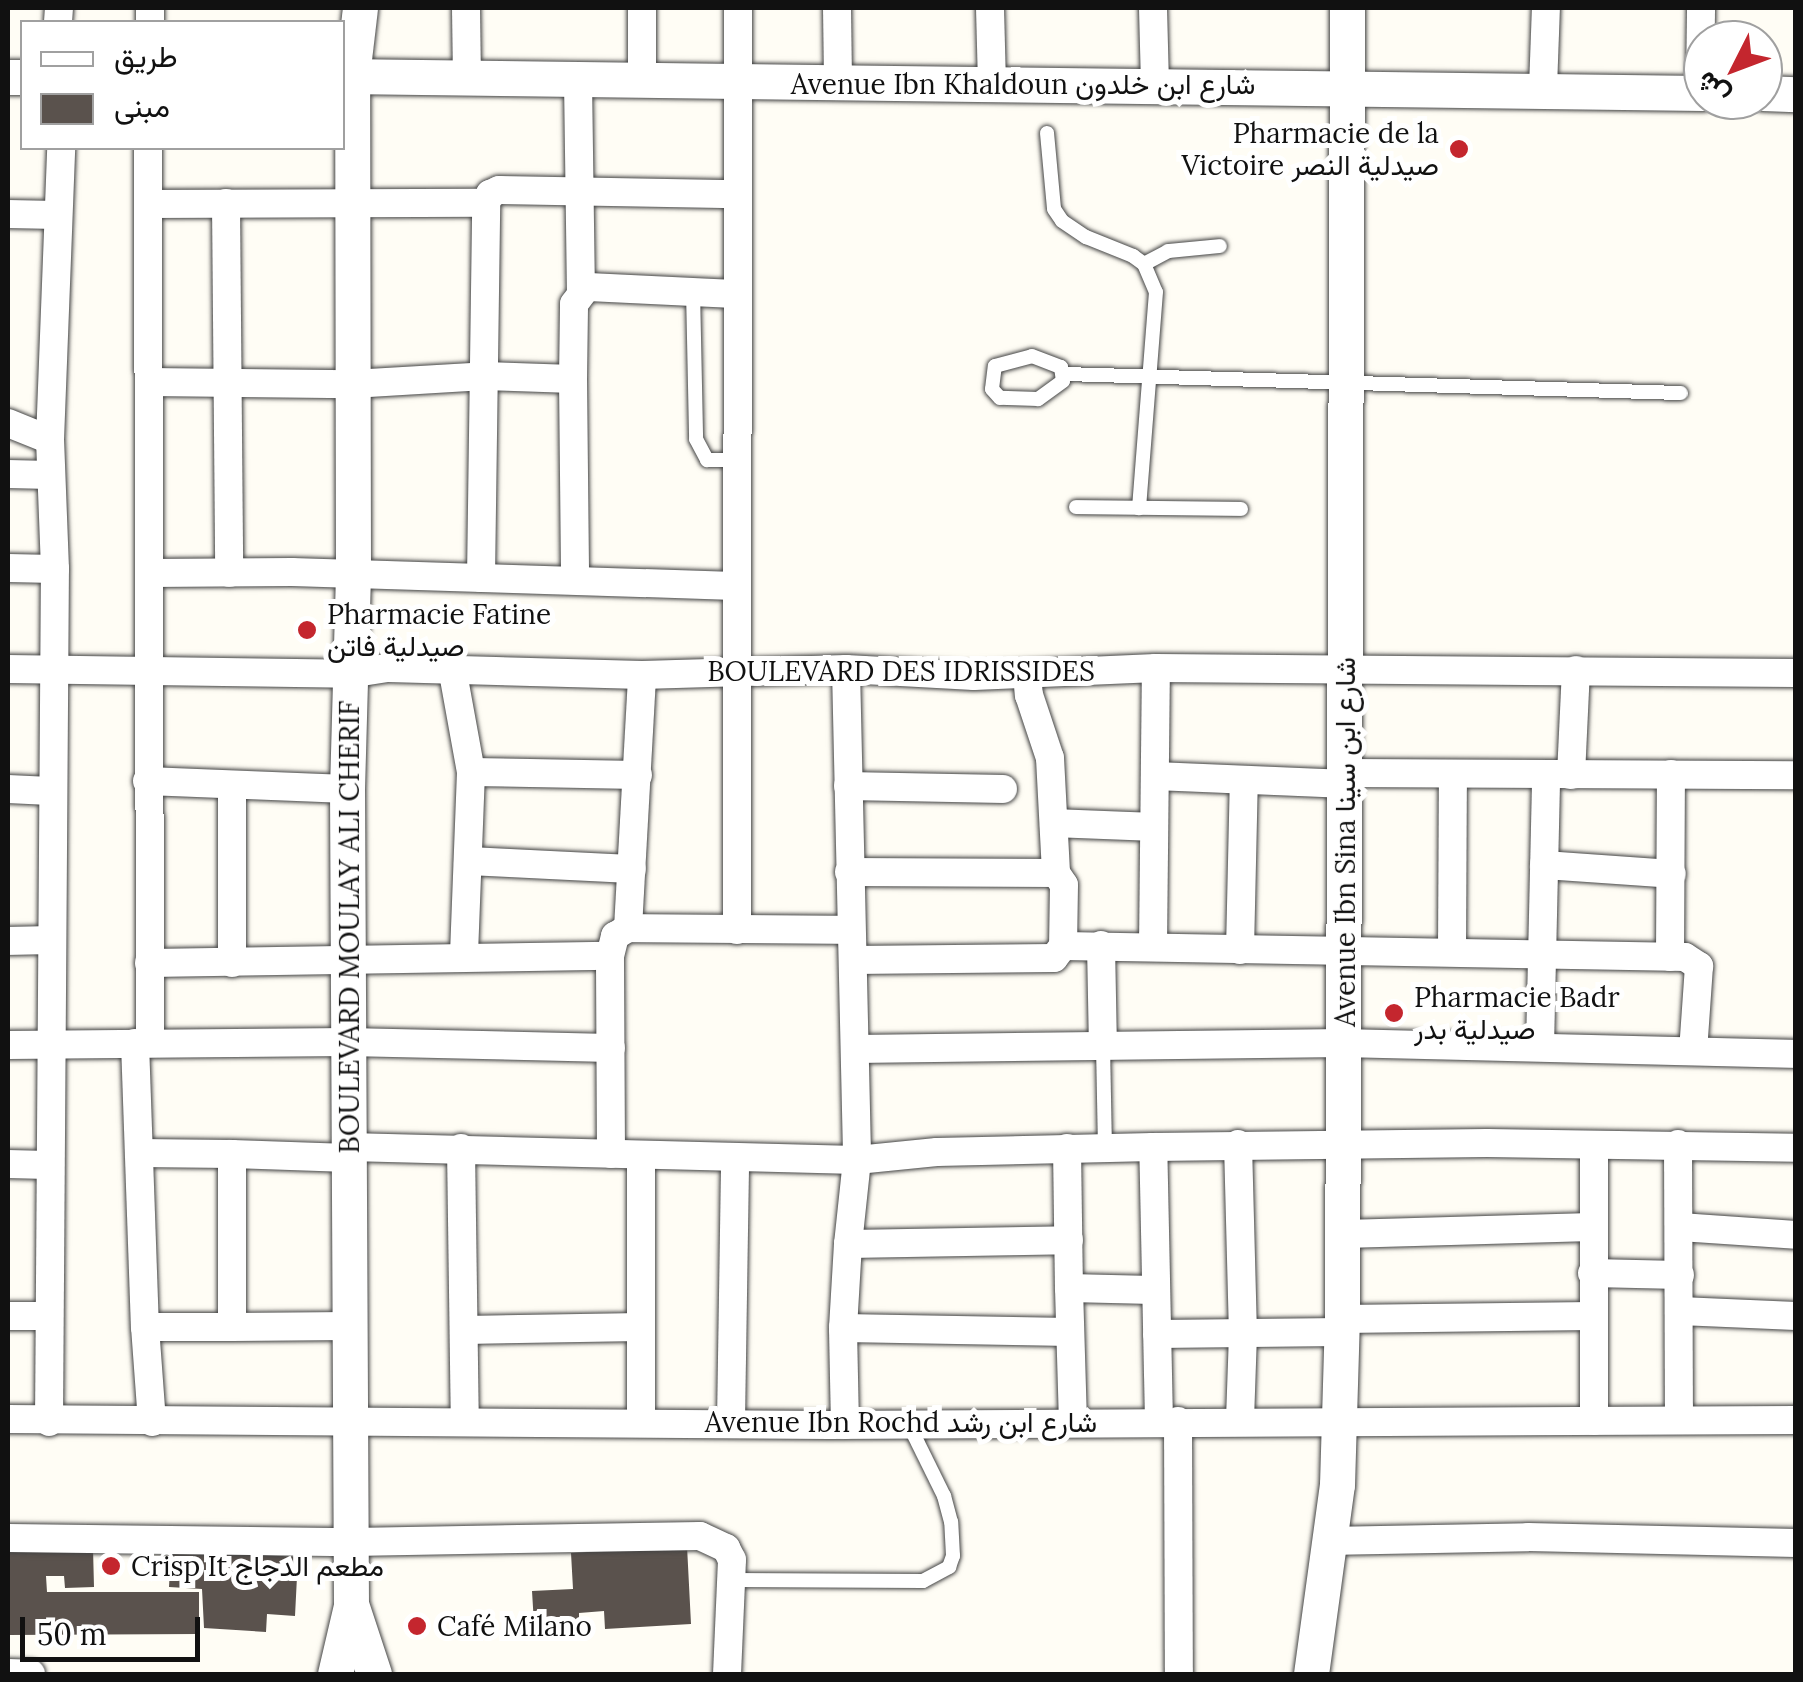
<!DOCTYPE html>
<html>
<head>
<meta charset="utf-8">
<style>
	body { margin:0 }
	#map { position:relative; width:1803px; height:1682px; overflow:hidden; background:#fffdf5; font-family:Lora,Vazirmatn,serif }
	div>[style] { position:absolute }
	.building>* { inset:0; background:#5a524d }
	.roads { filter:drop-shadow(0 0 2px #444) drop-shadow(0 0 2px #444) }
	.service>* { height:14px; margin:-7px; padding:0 7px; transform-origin:7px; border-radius:7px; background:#fff }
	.minor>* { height:28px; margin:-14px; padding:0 14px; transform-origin:14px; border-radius:14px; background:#fff }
	.tertiary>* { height:35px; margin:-17.5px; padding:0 17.5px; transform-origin:17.5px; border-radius:17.5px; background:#fff }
	.dots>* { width:28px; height:28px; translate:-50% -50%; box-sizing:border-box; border:5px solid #fff; border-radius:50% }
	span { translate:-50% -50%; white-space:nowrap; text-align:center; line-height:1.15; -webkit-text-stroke:10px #fff; paint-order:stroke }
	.street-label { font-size:28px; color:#111 }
	.poi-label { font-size:28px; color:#111 }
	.right { translate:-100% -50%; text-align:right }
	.left { translate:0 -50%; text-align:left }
	.frame { position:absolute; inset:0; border:10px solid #111; pointer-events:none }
	.legend { position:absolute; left:20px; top:20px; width:325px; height:130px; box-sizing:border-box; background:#fff; border:2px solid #a0a0a0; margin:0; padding:12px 18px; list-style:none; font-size:30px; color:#111 }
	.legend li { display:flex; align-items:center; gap:20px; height:50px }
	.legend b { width:50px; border:2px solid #a0a0a0 }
	.north { position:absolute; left:1683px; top:20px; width:100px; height:100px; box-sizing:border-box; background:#fff; border:2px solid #a0a0a0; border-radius:50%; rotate:228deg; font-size:28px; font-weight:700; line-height:40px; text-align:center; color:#111 }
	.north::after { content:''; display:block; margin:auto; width:35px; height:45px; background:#c4262e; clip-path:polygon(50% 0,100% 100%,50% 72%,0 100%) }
	.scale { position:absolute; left:20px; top:1617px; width:180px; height:45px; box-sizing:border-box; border:5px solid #111; border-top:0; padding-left:12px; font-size:30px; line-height:35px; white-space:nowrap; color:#111; -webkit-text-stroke:8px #fff; paint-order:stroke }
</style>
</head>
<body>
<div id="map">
	<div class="building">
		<div style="clip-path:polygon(687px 1546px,691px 1624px,605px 1629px,604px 1611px,579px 1613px,579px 1622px,534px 1624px,532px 1591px,573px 1589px,571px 1553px)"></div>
		<div style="clip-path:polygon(93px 1548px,94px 1587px,65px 1588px,64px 1576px,46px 1576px,47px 1592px,199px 1592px,199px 1634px,8px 1635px,8px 1550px)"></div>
		<div style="clip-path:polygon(171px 1549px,298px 1557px,295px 1616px,267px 1614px,266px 1632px,204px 1628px,202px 1589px,169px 1587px)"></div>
	</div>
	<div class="roads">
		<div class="service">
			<div style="left:1047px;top:133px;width:76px;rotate:84.7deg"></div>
			<div style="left:1054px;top:209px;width:14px;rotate:56deg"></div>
			<div style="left:1062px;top:221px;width:29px;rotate:34deg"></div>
			<div style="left:1086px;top:237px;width:51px;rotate:22deg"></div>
			<div style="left:1133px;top:256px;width:14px;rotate:36deg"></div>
			<div style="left:1144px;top:264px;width:30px;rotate:67deg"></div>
			<div style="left:1156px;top:292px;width:217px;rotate:94.5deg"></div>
			<div style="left:1144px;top:264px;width:27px;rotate:-28deg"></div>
			<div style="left:1168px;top:251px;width:52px;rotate:-5.5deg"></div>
			<div style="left:693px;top:290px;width:149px;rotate:88.8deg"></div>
			<div style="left:696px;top:439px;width:24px;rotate:62deg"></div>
			<div style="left:707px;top:460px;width:28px"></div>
			<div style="left:1032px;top:356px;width:31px;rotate:21deg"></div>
			<div style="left:1061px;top:367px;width:14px;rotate:82deg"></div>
			<div style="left:1063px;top:381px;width:31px;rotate:144deg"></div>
			<div style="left:1038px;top:399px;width:38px;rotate:-178deg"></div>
			<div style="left:1000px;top:398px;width:12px;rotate:-132deg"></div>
			<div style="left:992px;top:389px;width:23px;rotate:-83deg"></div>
			<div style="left:995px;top:366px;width:38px;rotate:-15deg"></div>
			<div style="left:1065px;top:374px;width:616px;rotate:1.77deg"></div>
			<div style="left:1076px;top:507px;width:165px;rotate:0.7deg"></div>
			<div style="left:1103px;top:1045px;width:102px;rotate:88.9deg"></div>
			<div style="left:731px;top:1580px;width:192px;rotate:0.3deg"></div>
			<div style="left:923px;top:1581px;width:30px;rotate:-28deg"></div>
			<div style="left:949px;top:1567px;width:12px;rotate:-70deg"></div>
			<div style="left:953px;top:1556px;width:34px;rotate:-93deg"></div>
			<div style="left:951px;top:1522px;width:27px;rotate:-105deg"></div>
			<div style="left:944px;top:1496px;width:79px;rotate:-116.2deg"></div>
		</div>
		<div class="minor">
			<div style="left:466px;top:8px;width:72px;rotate:89.2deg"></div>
			<div style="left:642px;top:8px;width:73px;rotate:90deg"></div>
			<div style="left:837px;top:8px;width:75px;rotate:89.2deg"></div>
			<div style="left:990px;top:8px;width:76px;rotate:88.5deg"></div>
			<div style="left:1153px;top:8px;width:76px;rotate:88.5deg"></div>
			<div style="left:58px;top:22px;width:14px;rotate:-86deg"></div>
			<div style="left:150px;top:22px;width:14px;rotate:-90deg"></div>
			<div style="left:578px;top:80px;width:210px;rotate:89.2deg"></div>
			<div style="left:1543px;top:88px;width:80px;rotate:-87.9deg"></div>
			<div style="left:1700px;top:93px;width:85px;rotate:-89.3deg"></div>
			<div style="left:148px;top:148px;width:895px;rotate:89.87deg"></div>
			<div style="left:226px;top:203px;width:370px;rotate:89.5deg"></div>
			<div style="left:148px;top:204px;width:338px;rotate:-0.2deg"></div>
			<div style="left:8px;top:214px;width:49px;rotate:1.2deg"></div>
			<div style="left:573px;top:379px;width:201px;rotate:89.4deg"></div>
			<div style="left:149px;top:382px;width:203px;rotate:0.6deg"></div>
			<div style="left:352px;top:384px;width:133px;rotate:-3.4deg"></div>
			<div style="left:485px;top:376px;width:88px;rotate:2deg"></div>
			<div style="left:573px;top:379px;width:75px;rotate:-89.2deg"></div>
			<div style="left:574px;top:304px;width:21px;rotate:-53deg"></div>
			<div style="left:587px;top:287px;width:149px;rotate:2.7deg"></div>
			<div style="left:8px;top:423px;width:45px;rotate:22deg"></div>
			<div style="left:8px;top:474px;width:43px;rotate:1.3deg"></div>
			<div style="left:8px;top:568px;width:47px;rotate:1.2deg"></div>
			<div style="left:150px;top:573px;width:142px;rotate:-0.4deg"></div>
			<div style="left:292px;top:572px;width:443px;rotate:1.8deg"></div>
			<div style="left:481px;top:578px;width:375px;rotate:-89.2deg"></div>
			<div style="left:486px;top:203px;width:10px;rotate:-66deg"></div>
			<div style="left:490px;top:194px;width:10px;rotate:-24deg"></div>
			<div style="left:499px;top:190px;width:238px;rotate:1deg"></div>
			<div style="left:8px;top:669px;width:341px;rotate:0.8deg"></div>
			<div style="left:349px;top:674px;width:39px;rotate:-9deg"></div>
			<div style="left:388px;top:668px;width:254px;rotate:1.6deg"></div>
			<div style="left:642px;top:675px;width:204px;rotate:-1.7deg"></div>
			<div style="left:846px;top:669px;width:128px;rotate:3.1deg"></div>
			<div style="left:974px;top:676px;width:182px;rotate:-2.5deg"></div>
			<div style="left:1156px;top:668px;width:640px;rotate:0.45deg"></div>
			<div style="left:846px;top:669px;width:491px;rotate:88.7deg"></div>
			<div style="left:857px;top:1160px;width:84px;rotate:96.1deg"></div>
			<div style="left:453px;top:673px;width:101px;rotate:79.7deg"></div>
			<div style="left:471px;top:772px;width:183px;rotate:92.2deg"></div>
			<div style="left:1027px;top:674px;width:21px;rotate:85deg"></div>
			<div style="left:1029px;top:695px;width:66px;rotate:71.6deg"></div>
			<div style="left:1050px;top:758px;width:115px;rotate:87deg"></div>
			<div style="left:471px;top:772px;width:167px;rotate:1deg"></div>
			<div style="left:1347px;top:773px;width:449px;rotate:0.3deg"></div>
			<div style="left:1571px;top:775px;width:105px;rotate:-87.3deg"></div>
			<div style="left:1155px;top:776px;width:192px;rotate:2.4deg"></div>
			<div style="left:147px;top:781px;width:200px;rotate:2.3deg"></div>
			<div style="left:232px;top:785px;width:178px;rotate:90deg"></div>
			<div style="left:848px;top:786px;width:155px;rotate:1.1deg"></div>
			<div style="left:8px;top:789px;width:42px;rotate:2.7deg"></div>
			<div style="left:1054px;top:823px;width:100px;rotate:2.3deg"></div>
			<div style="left:468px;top:861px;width:164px;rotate:2.8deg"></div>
			<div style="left:1544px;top:865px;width:128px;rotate:4deg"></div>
			<div style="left:849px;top:872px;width:207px;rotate:0.3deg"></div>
			<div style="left:1056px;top:873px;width:14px;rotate:56deg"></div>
			<div style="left:1064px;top:885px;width:61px;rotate:90.9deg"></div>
			<div style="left:1063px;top:946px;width:15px;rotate:127deg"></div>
			<div style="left:1054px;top:958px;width:201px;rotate:179.4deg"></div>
			<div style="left:628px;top:928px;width:253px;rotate:-86.8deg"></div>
			<div style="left:737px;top:930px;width:922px;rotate:-89.94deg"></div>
			<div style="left:8px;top:941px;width:42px;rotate:-1.4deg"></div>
			<div style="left:1101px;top:945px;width:100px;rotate:88.9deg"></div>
			<div style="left:1063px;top:946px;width:622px;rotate:1.01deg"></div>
			<div style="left:1685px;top:957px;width:17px;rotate:33deg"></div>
			<div style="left:1699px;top:966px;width:85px;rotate:94deg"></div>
			<div style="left:1153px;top:947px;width:279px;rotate:-89.4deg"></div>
			<div style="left:1240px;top:950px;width:170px;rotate:-88.7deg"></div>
			<div style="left:1452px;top:952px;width:176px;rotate:-89.7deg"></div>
			<div style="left:1670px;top:957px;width:183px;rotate:-89.7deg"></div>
			<div style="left:149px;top:963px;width:461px;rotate:-0.9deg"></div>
			<div style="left:135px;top:1043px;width:284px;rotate:88deg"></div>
			<div style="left:8px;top:1045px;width:340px;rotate:-0.5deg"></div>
			<div style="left:348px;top:1042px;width:263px;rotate:1.3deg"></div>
			<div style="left:1540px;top:1047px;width:272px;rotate:-88.7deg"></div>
			<div style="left:855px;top:1049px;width:490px;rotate:-0.7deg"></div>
			<div style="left:1345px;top:1043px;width:451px;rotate:1.4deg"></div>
			<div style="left:1238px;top:1144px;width:190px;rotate:88.5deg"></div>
			<div style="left:1243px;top:1334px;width:86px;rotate:92deg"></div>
			<div style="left:1678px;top:1144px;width:276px;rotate:89.8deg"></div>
			<div style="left:349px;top:1147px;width:508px;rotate:1.47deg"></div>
			<div style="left:857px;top:1160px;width:80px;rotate:-5.7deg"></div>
			<div style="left:937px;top:1152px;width:216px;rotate:-1.3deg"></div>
			<div style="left:461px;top:1148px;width:272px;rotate:89.2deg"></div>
			<div style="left:1067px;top:1148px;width:140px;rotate:89.2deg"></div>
			<div style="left:139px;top:1153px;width:93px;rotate:0.6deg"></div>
			<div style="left:611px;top:1154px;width:198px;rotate:-90.3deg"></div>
			<div style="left:610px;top:956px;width:21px;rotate:-76deg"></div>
			<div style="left:615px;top:936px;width:15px;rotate:-32deg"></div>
			<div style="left:628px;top:928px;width:223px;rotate:0.5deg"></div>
			<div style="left:641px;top:1156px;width:264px;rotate:90deg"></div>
			<div style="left:8px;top:1164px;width:40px;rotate:1.4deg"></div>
			<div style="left:1680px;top:1227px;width:116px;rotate:3.9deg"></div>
			<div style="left:1344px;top:1234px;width:248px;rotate:-1.6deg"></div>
			<div style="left:1592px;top:1273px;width:88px;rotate:1.3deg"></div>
			<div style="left:1680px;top:1311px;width:116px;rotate:2.5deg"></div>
			<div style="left:8px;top:1316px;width:40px"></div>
			<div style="left:1342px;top:1319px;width:250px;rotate:-0.7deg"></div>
			<div style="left:232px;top:1327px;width:117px;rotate:-0.5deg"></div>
			<div style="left:843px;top:1328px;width:84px;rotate:-86.6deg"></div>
			<div style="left:848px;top:1244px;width:221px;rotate:-1deg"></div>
			<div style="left:464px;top:1330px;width:177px;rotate:-1deg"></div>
			<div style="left:1157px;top:1334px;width:184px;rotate:-0.6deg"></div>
			<div style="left:8px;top:1419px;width:821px;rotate:0.42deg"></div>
			<div style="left:829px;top:1425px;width:967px;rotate:-0.3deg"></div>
			<div style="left:1178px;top:1421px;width:253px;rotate:89.8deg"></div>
			<div style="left:1594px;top:1421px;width:275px;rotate:-90deg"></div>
			<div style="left:49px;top:1422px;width:853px;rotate:-89.6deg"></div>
			<div style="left:55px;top:569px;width:129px;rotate:-92.2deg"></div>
			<div style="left:50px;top:440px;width:292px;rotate:-87.8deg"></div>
			<div style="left:152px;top:1422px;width:95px;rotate:-94.2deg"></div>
			<div style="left:145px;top:1327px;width:87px"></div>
			<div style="left:232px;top:1327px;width:173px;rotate:-90deg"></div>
			<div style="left:232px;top:1154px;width:117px;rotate:2deg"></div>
			<div style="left:731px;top:1422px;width:262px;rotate:-89.1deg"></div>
			<div style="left:1159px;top:1422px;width:275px;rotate:-91.2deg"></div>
			<div style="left:1153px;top:1147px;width:334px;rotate:-0.7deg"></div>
			<div style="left:1487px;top:1143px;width:309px;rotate:0.9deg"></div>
			<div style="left:1073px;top:1423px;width:135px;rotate:-91.7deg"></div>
			<div style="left:1069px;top:1288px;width:84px;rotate:1.4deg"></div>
			<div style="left:845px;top:1425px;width:97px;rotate:-91.2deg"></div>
			<div style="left:843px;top:1328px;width:227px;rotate:1deg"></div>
			<div style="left:8px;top:1538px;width:344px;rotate:0.7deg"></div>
			<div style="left:352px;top:1542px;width:348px;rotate:-1deg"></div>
			<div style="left:700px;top:1536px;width:29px;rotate:25deg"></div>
			<div style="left:726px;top:1548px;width:13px;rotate:63deg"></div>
			<div style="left:732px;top:1560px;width:114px;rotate:92.5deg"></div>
			<div style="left:1327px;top:1541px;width:201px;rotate:-1.1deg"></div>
			<div style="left:1528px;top:1537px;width:268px;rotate:1.3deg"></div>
			<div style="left:8px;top:1673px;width:23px;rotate:2deg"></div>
		</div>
		<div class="tertiary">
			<div style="left:342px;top:76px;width:1361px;rotate:0.72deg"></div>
			<div style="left:8px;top:77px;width:14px"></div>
			<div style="left:1763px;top:93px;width:33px;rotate:2deg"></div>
			<div style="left:352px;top:1607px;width:71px;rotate:71.8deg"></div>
			<div style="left:335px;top:1674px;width:70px;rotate:-76.8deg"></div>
			<div style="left:351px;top:1606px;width:817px;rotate:-90.28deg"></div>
			<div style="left:347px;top:789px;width:215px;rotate:-88.4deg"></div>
			<div style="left:353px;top:574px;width:498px;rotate:-90.1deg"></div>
			<div style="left:352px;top:76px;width:68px;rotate:-83.3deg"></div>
			<div style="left:1311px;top:1674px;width:191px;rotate:-82.2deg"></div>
			<div style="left:1337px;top:1485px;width:166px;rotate:-88.3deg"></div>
			<div style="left:1342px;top:1319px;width:1311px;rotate:-89.78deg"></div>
		</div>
	</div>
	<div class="dots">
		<div style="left:1459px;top:149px;background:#c4262e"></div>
		<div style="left:307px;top:630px;background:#c4262e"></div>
		<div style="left:1394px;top:1013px;background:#c4262e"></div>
		<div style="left:111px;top:1566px;background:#c4262e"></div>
		<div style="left:417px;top:1626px;background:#c4262e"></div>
	</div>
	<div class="street-label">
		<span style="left:1023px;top:84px">Avenue Ibn Khaldoun شارع ابن خلدون</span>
		<span style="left:901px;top:671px">BOULEVARD DES IDRISSIDES</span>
		<span style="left:1345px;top:842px;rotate:-90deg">Avenue Ibn Sina شارع ابن سينا</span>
		<span style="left:349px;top:927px;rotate:-90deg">BOULEVARD MOULAY ALI CHERIF</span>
		<span style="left:901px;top:1422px">Avenue Ibn Rochd شارع ابن رشد</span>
	</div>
	<div class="poi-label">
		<span class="right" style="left:1439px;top:149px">Pharmacie de la<br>Victoire صيدلية النصر</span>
		<span class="left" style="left:327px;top:630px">Pharmacie Fatine<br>صيدلية فاتن</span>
		<span class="left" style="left:1414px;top:1013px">Pharmacie Badr<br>صيدلية بدر</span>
		<span class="left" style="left:131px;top:1566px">Crisp It مطعم الدجاج</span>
		<span class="left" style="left:437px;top:1626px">Café Milano</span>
	</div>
	<div class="frame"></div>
	<ul class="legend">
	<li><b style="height:12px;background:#fff"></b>طريق</li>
	<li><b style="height:28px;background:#5a524d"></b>مبنى</li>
	</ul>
	<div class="north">ش</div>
	<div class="scale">50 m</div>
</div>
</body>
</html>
